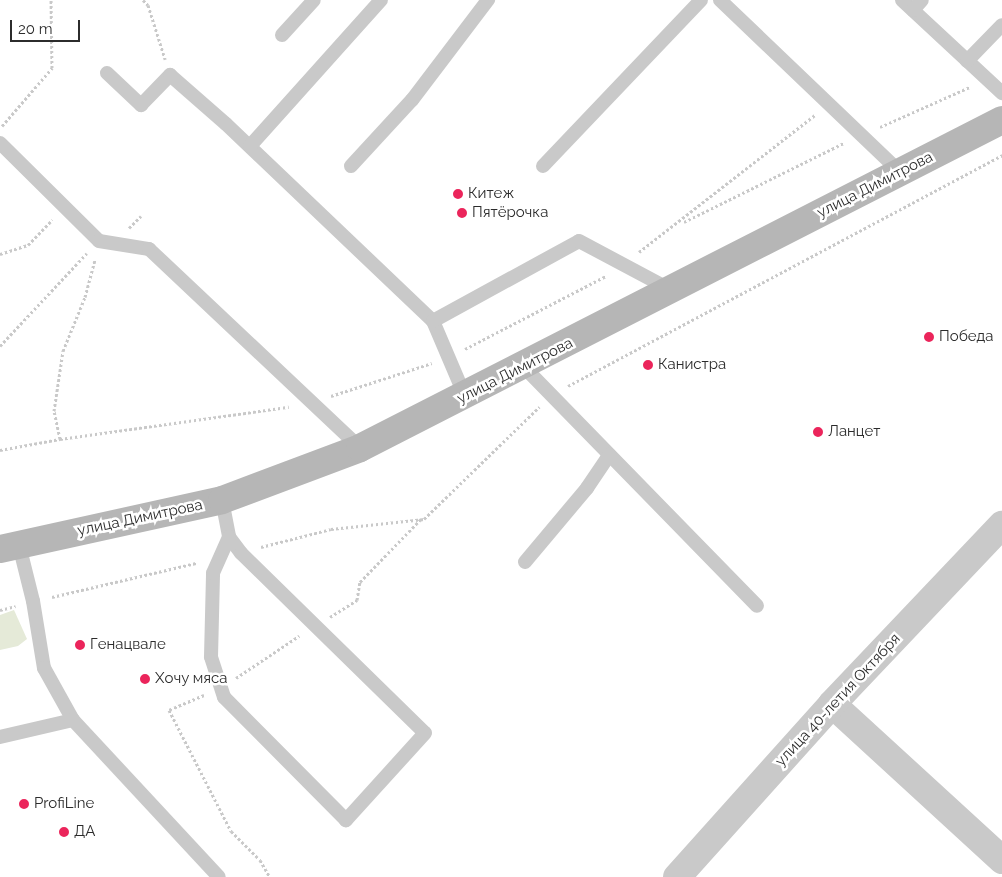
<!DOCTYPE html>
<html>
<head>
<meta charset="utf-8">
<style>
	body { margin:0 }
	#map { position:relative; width:1002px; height:877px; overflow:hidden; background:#fff; font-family:Raleway,sans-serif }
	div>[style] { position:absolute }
	.green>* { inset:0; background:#e5ead8 }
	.path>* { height:3px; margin-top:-1.5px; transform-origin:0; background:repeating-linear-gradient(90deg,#c9c9c9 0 2.5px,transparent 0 5px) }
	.service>* { height:14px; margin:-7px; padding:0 7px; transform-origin:7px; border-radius:7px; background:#c9c9c9 }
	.minor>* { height:28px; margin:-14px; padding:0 14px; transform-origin:14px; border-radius:14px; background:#c9c9c9 }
	.secondary>* { height:28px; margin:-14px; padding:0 14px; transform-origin:14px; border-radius:14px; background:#b6b6b6 }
	.dots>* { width:14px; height:14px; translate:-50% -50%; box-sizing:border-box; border:2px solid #fff; border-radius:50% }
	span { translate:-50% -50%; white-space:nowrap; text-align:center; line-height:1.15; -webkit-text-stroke:5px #fff; paint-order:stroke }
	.street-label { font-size:15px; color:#2c2c2c }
	.poi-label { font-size:15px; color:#2c2c2c }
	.left { translate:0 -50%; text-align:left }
	.scale { position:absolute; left:10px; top:20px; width:70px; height:22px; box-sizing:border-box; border:2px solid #2c2c2c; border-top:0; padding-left:6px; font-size:15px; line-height:18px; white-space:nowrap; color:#2c2c2c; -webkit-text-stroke:4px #fff; paint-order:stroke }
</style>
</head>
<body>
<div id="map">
	<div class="green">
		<div style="clip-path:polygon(14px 610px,27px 639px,18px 646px,0 650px,0 615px)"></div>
	</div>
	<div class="path">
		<div style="left:143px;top:0;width:7px;rotate:45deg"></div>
		<div style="left:148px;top:5px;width:57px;rotate:72.5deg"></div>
		<div style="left:2px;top:126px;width:77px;rotate:-49.2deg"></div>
		<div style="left:52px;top:68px;width:68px;rotate:-90.8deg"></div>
		<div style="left:880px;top:127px;width:98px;rotate:-24deg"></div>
		<div style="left:684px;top:222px;width:178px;rotate:-26.3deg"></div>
		<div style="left:129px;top:228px;width:17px;rotate:-45deg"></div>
		<div style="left:639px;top:252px;width:223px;rotate:-37.9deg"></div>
		<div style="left:0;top:254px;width:29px;rotate:-18deg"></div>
		<div style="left:28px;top:245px;width:35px;rotate:-46deg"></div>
		<div style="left:0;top:346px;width:127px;rotate:-46.9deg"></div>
		<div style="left:465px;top:349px;width:159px;rotate:-27.4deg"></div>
		<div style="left:568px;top:386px;width:492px;rotate:-28deg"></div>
		<div style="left:331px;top:396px;width:106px;rotate:-18.1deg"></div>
		<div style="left:60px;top:439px;width:29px;rotate:-102deg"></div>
		<div style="left:54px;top:411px;width:61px;rotate:-81.5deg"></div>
		<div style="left:63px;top:351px;width:58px;rotate:-67.8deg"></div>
		<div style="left:85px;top:297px;width:39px;rotate:-75deg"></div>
		<div style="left:0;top:450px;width:61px;rotate:-10.4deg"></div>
		<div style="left:60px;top:439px;width:231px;rotate:-8deg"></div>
		<div style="left:261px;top:547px;width:72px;rotate:-14.4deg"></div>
		<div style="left:331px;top:529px;width:94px;rotate:-6.1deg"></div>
		<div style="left:424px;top:519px;width:161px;rotate:-44.2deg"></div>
		<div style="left:52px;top:597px;width:148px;rotate:-13.3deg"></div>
		<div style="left:0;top:610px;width:16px;rotate:-14deg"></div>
		<div style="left:330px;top:617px;width:32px;rotate:-32deg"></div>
		<div style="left:357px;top:600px;width:18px;rotate:-81deg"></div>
		<div style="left:360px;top:582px;width:88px;rotate:-45.9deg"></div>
		<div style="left:236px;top:678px;width:76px;rotate:-33.7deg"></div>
		<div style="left:204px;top:695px;width:38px;rotate:157deg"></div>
		<div style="left:169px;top:710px;width:136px;rotate:62.9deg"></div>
		<div style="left:231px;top:831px;width:41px;rotate:45deg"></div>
		<div style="left:260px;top:860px;width:20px;rotate:60deg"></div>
	</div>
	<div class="service">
		<div style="left:720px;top:0;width:249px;rotate:43.7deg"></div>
		<div style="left:902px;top:0;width:137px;rotate:42.9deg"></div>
		<div style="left:913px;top:10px;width:13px;rotate:-48deg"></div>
		<div style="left:282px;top:35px;width:47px;rotate:-47.6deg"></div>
		<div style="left:967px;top:61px;width:50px;rotate:-45.8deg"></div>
		<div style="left:107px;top:73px;width:47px;rotate:43.3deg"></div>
		<div style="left:141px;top:105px;width:42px;rotate:-46deg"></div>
		<div style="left:170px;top:75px;width:74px;rotate:41.2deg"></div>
		<div style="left:226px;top:124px;width:286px;rotate:43.6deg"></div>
		<div style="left:433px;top:321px;width:82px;rotate:66.9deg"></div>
		<div style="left:0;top:143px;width:139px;rotate:44.7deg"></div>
		<div style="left:99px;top:241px;width:51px;rotate:9.1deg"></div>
		<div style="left:149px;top:249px;width:290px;rotate:43.3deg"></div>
		<div style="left:250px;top:146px;width:196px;rotate:-48.1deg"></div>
		<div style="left:351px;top:166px;width:90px;rotate:-47.3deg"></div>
		<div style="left:412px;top:100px;width:126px;rotate:-52.8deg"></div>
		<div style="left:543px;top:166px;width:229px;rotate:-46.4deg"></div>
		<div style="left:433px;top:321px;width:166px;rotate:-28.7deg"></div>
		<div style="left:579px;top:241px;width:104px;rotate:28deg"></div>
		<div style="left:523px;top:366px;width:335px;rotate:45.7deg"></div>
		<div style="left:222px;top:500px;width:38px;rotate:79deg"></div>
		<div style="left:229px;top:537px;width:20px;rotate:53deg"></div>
		<div style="left:241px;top:553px;width:257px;rotate:44.4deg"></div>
		<div style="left:425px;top:733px;width:118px;rotate:132.2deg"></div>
		<div style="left:346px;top:820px;width:173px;rotate:-134.8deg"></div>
		<div style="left:224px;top:697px;width:42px;rotate:-108deg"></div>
		<div style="left:211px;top:657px;width:84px;rotate:-88.6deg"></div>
		<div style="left:213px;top:573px;width:39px;rotate:-66deg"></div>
		<div style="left:19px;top:545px;width:58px;rotate:76deg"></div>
		<div style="left:33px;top:601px;width:68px;rotate:80.7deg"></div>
		<div style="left:44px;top:668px;width:60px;rotate:60.9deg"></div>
		<div style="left:73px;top:720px;width:214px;rotate:47.1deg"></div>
		<div style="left:525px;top:562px;width:97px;rotate:-50deg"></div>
		<div style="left:587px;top:488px;width:40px;rotate:-56deg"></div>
		<div style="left:0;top:737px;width:75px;rotate:-13.1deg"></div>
	</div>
	<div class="minor">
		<div style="left:832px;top:704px;width:231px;rotate:42.5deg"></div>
		<div style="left:677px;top:877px;width:232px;rotate:-48.1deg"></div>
		<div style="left:832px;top:704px;width:247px;rotate:-46.5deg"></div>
	</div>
	<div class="secondary">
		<div style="left:0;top:549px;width:227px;rotate:-12.4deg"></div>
		<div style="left:222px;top:500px;width:147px;rotate:-20.6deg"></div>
		<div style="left:360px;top:448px;width:721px;rotate:-27.06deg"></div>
	</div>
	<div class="dots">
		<div style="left:458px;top:194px;background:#eb255b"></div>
		<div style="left:462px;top:213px;background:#eb255b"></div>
		<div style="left:929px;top:337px;background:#eb255b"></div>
		<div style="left:648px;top:365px;background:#eb255b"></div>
		<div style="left:818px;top:432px;background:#eb255b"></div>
		<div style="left:80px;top:645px;background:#eb255b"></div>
		<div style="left:145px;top:679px;background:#eb255b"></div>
		<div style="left:24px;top:804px;background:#eb255b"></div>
		<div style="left:64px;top:832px;background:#eb255b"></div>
	</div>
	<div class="street-label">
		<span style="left:875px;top:185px;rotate:-27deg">улица Димитрова</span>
		<span style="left:515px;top:371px;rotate:-27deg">улица Димитрова</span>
		<span style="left:140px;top:518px;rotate:-12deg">улица Димитрова</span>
		<span style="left:838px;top:700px;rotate:-47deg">улица 40-летия Октября</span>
	</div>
	<div class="poi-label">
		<span class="left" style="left:468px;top:194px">Китеж</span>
		<span class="left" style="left:472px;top:213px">Пятёрочка</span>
		<span class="left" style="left:939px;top:337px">Победа</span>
		<span class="left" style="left:658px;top:365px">Канистра</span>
		<span class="left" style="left:828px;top:432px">Ланцет</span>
		<span class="left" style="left:90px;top:645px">Генацвале</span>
		<span class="left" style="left:155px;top:679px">Хочу мяса</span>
		<span class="left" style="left:34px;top:804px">ProfiLine</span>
		<span class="left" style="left:74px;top:832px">ДА</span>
	</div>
	<div class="scale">20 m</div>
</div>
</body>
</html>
